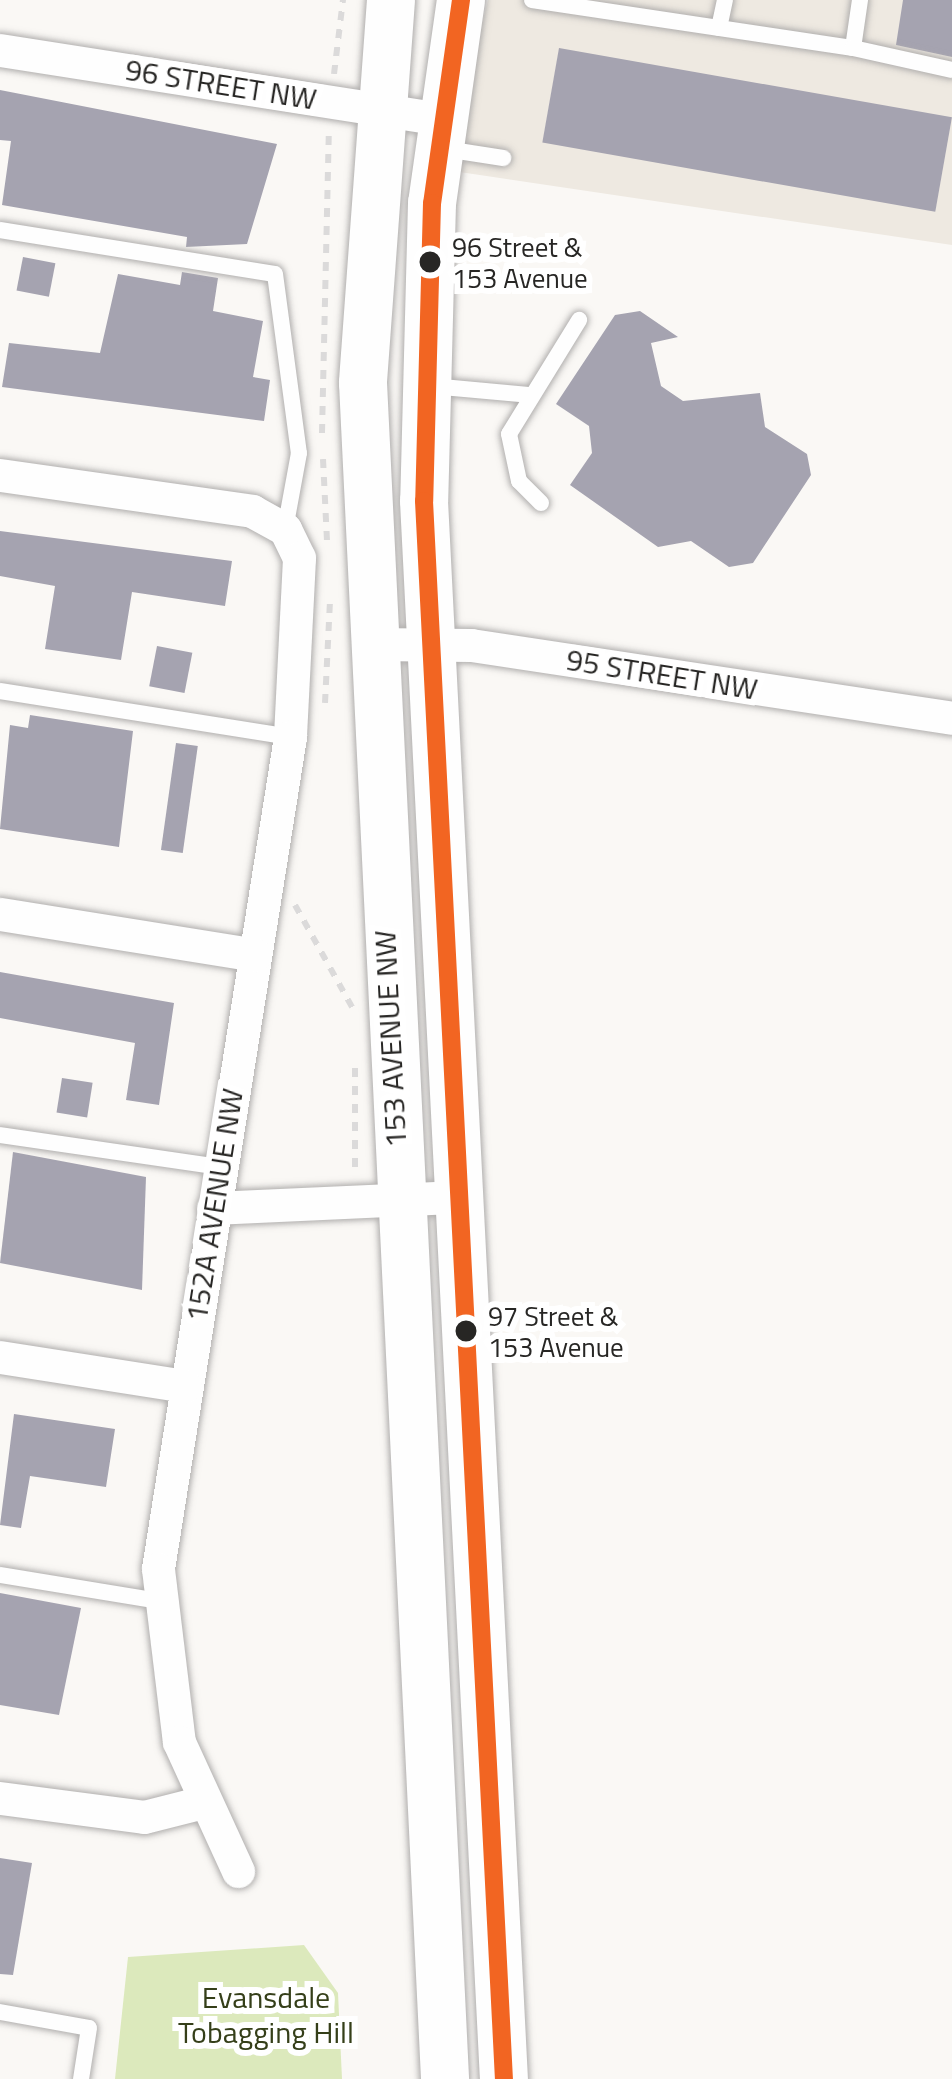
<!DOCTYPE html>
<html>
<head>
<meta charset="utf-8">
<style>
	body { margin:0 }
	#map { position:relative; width:952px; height:2079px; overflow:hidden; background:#faf8f5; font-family:"Titillium Web",sans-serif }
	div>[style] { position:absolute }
	.built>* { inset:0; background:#eee9e1 }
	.green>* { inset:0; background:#dce9bc }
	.building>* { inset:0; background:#a5a3b0; transform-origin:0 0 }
	.path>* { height:6px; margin-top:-3px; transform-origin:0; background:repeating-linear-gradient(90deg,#dbdada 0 9px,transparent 0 18px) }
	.roads { filter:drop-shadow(0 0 3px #b1afae) drop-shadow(0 0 3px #b1afae) }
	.service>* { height:16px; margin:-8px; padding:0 8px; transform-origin:8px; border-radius:8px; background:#fefefe }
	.minor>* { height:33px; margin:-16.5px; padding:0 16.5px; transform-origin:16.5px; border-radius:16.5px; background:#fefefe }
	.secondary>* { height:48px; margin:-24px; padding:0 24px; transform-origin:24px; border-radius:24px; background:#fefefe }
	.bus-1>* { height:18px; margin:-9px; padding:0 9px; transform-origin:9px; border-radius:9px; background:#f26522 }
	.dots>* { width:33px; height:33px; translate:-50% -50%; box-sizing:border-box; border:6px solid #fff; border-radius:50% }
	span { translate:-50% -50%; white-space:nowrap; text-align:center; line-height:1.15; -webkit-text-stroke:12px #fff; paint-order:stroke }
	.bus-label { font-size:27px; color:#272624 }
	.left { translate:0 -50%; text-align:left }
	.street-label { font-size:30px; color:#272624 }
	.park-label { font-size:30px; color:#353f19 }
</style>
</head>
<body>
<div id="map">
	<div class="built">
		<div style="clip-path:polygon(488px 0,952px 0,952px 245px,446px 170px)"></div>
	</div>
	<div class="green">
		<div style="clip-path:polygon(304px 1945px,338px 1993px,342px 2079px,115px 2079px,128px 1957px)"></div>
	</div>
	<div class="building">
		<div style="clip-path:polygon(903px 0,952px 0,952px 57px,896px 45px)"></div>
		<div style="left:559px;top:48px;width:399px;height:96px;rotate:10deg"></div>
		<div style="clip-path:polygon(0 90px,277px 144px,247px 244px,186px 247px,187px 237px,2px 205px,11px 141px,0 140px)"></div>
		<div style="left:23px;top:257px;width:33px;height:34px;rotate:11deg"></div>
		<div style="clip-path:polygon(182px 272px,218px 278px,213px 311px,263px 321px,253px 377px,270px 380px,264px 421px,2px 387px,9px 343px,100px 353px,118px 274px,180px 285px)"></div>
		<div style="clip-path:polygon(640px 311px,678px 337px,651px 343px,661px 386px,683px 401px,760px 393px,765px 427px,807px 454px,811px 475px,753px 563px,729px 567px,691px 541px,658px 547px,570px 485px,592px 453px,589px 426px,556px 404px,615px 315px)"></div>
		<div style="clip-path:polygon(0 531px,232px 561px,225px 606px,132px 592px,121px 660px,45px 649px,55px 586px,0 576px)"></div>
		<div style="left:157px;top:646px;width:36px;height:41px;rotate:11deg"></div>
		<div style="clip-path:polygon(30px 715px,133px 731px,119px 847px,0 829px,10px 725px,28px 728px)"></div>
		<div style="left:176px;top:743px;width:22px;height:108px;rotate:8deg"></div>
		<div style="clip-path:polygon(0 972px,174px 1003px,159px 1105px,126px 1100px,135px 1043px,0 1018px)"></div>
		<div style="left:62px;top:1078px;width:31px;height:35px;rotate:9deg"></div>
		<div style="clip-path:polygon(13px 1152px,146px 1177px,142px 1290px,0 1263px)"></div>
		<div style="clip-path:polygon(14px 1414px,115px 1429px,106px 1487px,30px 1476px,21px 1528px,0 1525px)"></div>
		<div style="clip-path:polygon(0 1593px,81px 1608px,59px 1715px,0 1705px)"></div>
		<div style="clip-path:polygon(0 1858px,32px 1863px,13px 1975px,0 1974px)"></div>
	</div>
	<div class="path">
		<div style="left:334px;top:74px;width:75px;rotate:-83.1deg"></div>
		<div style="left:322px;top:433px;width:304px;rotate:-88.7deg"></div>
		<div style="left:323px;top:459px;width:82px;rotate:87.2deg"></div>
		<div style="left:325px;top:703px;width:101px;rotate:-87.2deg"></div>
		<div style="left:295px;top:905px;width:117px;rotate:60.8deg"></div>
		<div style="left:355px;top:1068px;width:107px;rotate:90deg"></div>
	</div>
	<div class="roads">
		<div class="service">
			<div style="left:532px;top:0;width:325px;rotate:8.5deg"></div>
			<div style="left:853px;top:48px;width:49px;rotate:-81.7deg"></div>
			<div style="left:719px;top:28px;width:29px;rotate:-78deg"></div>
			<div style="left:853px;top:48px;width:101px;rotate:12.5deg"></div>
			<div style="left:445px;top:149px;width:59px;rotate:8.8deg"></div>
			<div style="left:0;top:230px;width:278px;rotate:9.1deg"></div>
			<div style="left:275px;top:274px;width:181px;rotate:82.4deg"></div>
			<div style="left:299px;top:453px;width:77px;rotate:100.4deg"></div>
			<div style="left:431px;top:386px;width:98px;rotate:5.2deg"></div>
			<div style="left:541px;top:503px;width:31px;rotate:-135deg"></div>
			<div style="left:519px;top:481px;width:48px;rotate:-102deg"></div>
			<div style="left:509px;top:434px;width:134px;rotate:-58.4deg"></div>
			<div style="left:0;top:691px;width:294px;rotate:9deg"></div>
			<div style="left:0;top:1135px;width:222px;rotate:8.3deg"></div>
			<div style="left:0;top:1575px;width:160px;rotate:9.3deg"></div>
			<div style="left:0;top:2012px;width:90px;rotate:10.2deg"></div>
			<div style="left:89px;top:2028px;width:52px;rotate:98.9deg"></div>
		</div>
		<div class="minor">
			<div style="left:0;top:50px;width:446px;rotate:8.9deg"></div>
			<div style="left:0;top:475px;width:255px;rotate:8.1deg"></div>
			<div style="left:252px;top:511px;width:38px;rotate:29deg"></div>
			<div style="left:285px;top:529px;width:32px;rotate:64deg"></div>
			<div style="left:299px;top:558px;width:179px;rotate:92.9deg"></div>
			<div style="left:290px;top:737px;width:842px;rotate:99.02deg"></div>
			<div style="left:158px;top:1569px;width:174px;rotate:83.1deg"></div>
			<div style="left:179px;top:1742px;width:142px;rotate:65.4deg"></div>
			<div style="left:371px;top:644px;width:100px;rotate:0.6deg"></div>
			<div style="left:471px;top:645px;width:487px;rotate:8.6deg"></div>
			<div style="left:0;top:914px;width:258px;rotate:9.1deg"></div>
			<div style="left:213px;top:1208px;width:245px;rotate:-2.6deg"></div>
			<div style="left:0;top:1357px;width:187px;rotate:8.9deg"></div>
			<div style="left:0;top:1798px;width:145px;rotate:7.5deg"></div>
			<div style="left:144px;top:1817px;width:57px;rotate:-14.3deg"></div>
		</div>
		<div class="secondary">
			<div style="left:391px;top:0;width:384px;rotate:94.2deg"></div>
			<div style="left:363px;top:383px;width:1698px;rotate:87.23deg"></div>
			<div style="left:461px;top:0;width:205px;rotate:98.1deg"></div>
			<div style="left:432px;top:203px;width:298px;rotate:91.5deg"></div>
			<div style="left:424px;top:501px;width:1580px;rotate:87.1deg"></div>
		</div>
	</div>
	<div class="bus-1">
		<div style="left:461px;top:0;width:205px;rotate:98.1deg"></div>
		<div style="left:432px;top:203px;width:298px;rotate:91.5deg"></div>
		<div style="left:424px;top:501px;width:1580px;rotate:87.1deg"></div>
	</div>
	<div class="dots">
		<div style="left:430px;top:262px;background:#272624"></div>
		<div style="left:466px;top:1331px;background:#272624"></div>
	</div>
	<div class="bus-label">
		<span class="left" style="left:452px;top:262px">96 Street &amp;<br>153 Avenue</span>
		<span class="left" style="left:488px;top:1331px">97 Street &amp;<br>153 Avenue</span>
	</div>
	<div class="street-label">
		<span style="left:221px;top:84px;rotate:9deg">96 STREET NW</span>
		<span style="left:662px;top:674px;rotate:9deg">95 STREET NW</span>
		<span style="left:390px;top:1039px;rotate:-93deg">153 AVENUE NW</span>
		<span style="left:214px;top:1205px;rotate:-81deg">152A AVENUE NW</span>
	</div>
	<div class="park-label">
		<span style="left:266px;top:2014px">Evansdale<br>Tobagging Hill</span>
	</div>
</div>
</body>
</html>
